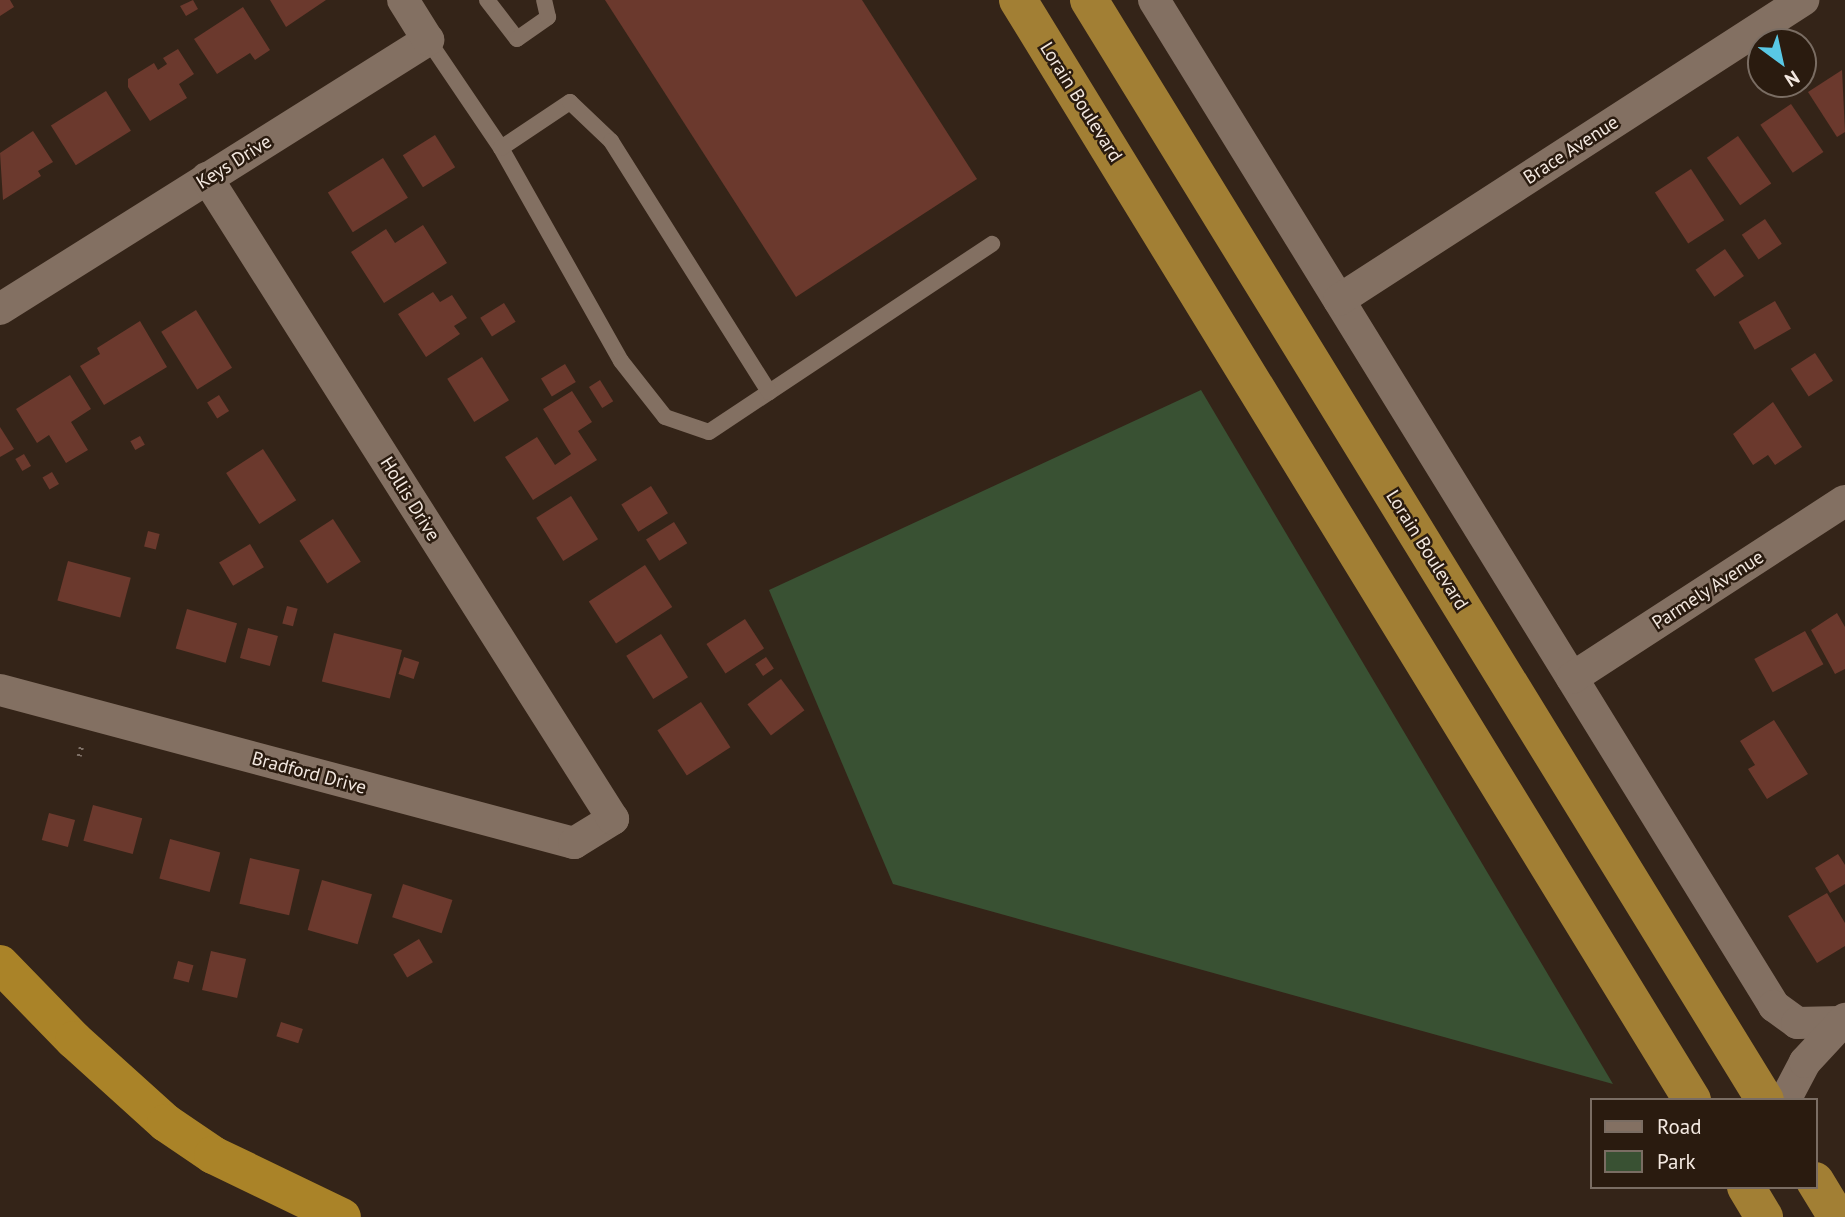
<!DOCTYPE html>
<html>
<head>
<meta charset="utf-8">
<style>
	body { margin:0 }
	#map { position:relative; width:1845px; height:1217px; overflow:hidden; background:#342418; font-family:"PT Sans",sans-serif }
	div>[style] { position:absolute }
	.green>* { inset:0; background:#395133 }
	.building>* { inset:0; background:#6b392d; transform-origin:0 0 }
	.path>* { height:4.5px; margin-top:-2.25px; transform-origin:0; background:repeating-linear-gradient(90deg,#7e7066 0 2px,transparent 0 7px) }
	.service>* { height:16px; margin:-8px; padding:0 8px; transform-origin:8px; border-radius:8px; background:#837062 }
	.minor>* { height:32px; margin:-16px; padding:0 16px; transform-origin:16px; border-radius:16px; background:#837062 }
	.trunk>* { height:38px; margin:-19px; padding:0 19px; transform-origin:19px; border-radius:19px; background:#a27f34 }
	.motorway>* { height:38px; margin:-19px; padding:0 19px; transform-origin:19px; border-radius:19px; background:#aa8328 }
	span { translate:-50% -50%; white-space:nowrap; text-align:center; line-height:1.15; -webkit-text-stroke:5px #2a1b0f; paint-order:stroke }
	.street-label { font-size:19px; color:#f3e8e0 }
	.legend { position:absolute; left:1590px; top:1098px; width:228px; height:91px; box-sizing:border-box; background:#2a1b0f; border:2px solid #7a6d63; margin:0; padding:9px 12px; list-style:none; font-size:21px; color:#f3e8e0 }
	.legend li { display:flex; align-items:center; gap:14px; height:35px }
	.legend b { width:35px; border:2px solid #7a6d63 }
	.north { position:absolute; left:1747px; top:28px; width:70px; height:70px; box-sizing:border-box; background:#2a1b0f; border:2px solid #7a6d63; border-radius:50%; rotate:147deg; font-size:19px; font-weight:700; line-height:28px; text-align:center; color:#f3e8e0 }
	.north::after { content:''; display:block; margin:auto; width:24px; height:32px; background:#59c8e5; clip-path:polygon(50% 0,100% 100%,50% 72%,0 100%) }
</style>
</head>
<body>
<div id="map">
	<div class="green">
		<div style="clip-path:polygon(1201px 390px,1613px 1084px,893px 884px,769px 590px)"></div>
	</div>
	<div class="building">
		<div style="clip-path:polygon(0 0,10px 0,14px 7px,0 16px)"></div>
		<div style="clip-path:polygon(193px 0,198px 9px,186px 16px,180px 6px)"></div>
		<div style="clip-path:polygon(270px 0,326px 0,286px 27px)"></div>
		<div style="clip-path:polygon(605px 0,862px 0,977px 179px,796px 297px)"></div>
		<div style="clip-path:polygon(243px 7px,270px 50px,255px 60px,250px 53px,217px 74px,194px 39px)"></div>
		<div style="clip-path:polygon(178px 49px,194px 74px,179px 84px,187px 98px,150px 121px,128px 87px,128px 79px,154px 63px,158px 70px,167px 64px,163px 58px)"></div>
		<div style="clip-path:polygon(1842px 70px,1845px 132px,1837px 137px,1808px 92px)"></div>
		<div style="left:106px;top:91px;width:47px;height:65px;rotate:58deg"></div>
		<div style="left:1791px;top:104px;width:58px;height:37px;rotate:56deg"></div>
		<div style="clip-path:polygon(33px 131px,53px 162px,38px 171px,41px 176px,3px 200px,0 153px)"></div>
		<div style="left:435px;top:135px;width:38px;height:38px;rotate:58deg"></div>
		<div style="left:1738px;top:136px;width:58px;height:38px;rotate:55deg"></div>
		<div style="left:383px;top:158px;width:47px;height:65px;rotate:58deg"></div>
		<div style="left:1691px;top:169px;width:61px;height:43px;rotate:57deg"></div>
		<div style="left:1765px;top:219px;width:30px;height:28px;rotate:56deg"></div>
		<div style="clip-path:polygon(423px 225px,447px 263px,384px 303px,351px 252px,386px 229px,395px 243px)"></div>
		<div style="left:1725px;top:249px;width:33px;height:36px;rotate:55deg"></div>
		<div style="clip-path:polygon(433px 292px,440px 302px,452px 295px,467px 318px,454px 326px,460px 334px,426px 357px,398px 314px)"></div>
		<div style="left:1775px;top:301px;width:32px;height:42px;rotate:60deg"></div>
		<div style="left:504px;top:303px;width:22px;height:28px;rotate:58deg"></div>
		<div style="left:196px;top:310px;width:68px;height:41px;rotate:58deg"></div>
		<div style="clip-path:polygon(140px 321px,167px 367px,104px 405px,80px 366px,100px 354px,97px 348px)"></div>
		<div style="left:1815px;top:353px;width:33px;height:29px;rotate:57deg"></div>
		<div style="left:482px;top:357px;width:51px;height:41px;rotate:58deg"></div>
		<div style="left:565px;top:364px;width:21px;height:28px;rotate:59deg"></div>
		<div style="clip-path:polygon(70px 375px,91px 409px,71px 422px,88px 450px,66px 463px,49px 435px,37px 443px,16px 409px)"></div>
		<div style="left:600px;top:380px;width:25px;height:13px;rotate:58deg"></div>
		<div style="clip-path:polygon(572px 391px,592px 422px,578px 431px,597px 460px,533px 500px,505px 457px,537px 437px,555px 465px,571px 454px,543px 409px)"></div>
		<div style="left:219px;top:395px;width:19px;height:14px;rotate:58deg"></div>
		<div style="clip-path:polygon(1773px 402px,1802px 447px,1775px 465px,1768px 455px,1753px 465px,1733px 434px)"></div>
		<div style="clip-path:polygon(0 427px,14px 449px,0 457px)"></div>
		<div style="left:140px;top:436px;width:10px;height:11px;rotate:61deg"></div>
		<div style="left:263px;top:449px;width:61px;height:44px;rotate:57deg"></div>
		<div style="left:24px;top:454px;width:14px;height:10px;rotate:60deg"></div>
		<div style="left:52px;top:472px;width:14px;height:11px;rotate:60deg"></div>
		<div style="left:651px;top:486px;width:32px;height:35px;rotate:58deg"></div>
		<div style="left:571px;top:496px;width:51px;height:41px;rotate:58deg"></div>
		<div style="left:333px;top:519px;width:51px;height:40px;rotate:57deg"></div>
		<div style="left:674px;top:522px;width:25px;height:33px;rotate:58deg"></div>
		<div style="left:148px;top:531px;width:12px;height:16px;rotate:14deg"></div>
		<div style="left:250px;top:544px;width:27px;height:36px;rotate:59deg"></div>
		<div style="left:68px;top:561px;width:65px;height:41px;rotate:15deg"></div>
		<div style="left:645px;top:565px;width:50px;height:67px;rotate:57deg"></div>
		<div style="left:287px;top:606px;width:11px;height:18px;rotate:15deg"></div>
		<div style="left:187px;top:609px;width:52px;height:41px;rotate:16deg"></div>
		<div style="clip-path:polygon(1837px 613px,1845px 627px,1845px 669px,1835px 674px,1811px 630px)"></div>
		<div style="left:745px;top:619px;width:35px;height:46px;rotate:57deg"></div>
		<div style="left:248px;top:628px;width:31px;height:31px;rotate:15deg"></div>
		<div style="left:1805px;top:631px;width:38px;height:58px;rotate:61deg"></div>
		<div style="left:334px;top:633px;width:70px;height:50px;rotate:14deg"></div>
		<div style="left:661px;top:634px;width:51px;height:41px;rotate:58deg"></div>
		<div style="left:404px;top:657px;width:16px;height:18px;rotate:18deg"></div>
		<div style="left:766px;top:657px;width:14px;height:13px;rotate:56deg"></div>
		<div style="left:781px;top:679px;width:39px;height:42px;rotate:53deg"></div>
		<div style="left:701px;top:702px;width:54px;height:52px;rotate:57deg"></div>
		<div style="clip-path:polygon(1774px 720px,1808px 774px,1767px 799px,1748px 769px,1755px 765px,1740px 741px)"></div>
		<div style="left:93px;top:805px;width:51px;height:37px;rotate:15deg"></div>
		<div style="left:49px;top:813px;width:27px;height:28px;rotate:15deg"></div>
		<div style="left:170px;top:839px;width:52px;height:41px;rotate:15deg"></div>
		<div style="clip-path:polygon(1838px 854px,1845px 865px,1845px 884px,1830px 893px,1815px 868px)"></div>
		<div style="left:250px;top:858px;width:51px;height:47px;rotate:13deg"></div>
		<div style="left:322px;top:880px;width:52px;height:52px;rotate:16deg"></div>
		<div style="left:403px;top:884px;width:52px;height:35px;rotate:18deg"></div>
		<div style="clip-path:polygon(1827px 893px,1845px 923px,1845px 946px,1817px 963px,1788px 916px)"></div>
		<div style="left:419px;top:939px;width:27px;height:30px;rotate:59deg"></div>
		<div style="left:211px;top:951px;width:36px;height:40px;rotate:13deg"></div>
		<div style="left:178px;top:961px;width:16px;height:18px;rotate:15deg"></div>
		<div style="left:281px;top:1022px;width:23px;height:15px;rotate:18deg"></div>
	</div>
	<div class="path">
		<div style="left:79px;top:756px;width:13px;rotate:-77deg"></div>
	</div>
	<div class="service">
		<div style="left:487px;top:0;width:49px;rotate:52.4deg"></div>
		<div style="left:517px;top:39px;width:38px;rotate:-35deg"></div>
		<div style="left:548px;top:17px;width:17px;rotate:-103deg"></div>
		<div style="left:428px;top:40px;width:130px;rotate:55.9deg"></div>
		<div style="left:501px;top:148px;width:244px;rotate:60.6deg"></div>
		<div style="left:621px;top:361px;width:71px;rotate:51.8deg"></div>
		<div style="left:665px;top:417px;width:46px;rotate:18.8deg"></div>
		<div style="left:709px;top:432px;width:340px;rotate:-33.6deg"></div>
		<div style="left:501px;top:148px;width:83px;rotate:-33.7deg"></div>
		<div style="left:570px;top:102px;width:57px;rotate:43.6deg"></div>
		<div style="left:611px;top:141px;width:297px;rotate:57.8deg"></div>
	</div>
	<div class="minor">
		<div style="left:1154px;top:0;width:1182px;rotate:58.35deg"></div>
		<div style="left:1774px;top:1006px;width:29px;rotate:36deg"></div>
		<div style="left:1797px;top:1023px;width:43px;rotate:-1.3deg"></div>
		<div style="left:1339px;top:300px;width:553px;rotate:-32.88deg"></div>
		<div style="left:0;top:309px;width:506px;rotate:-32.15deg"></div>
		<div style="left:428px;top:40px;width:47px;rotate:-122deg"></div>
		<div style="left:1572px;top:678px;width:325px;rotate:-33deg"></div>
		<div style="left:0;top:690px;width:594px;rotate:14.93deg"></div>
		<div style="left:574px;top:843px;width:46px;rotate:-31.6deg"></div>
		<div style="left:613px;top:819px;width:759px;rotate:-122.35deg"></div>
		<div style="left:1785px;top:1100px;width:43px;rotate:-62.2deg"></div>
		<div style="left:1805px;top:1062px;width:59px;rotate:-47.1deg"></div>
	</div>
	<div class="trunk">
		<div style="left:1018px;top:0;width:1290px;rotate:58.5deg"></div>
		<div style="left:1089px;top:0;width:1291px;rotate:58.43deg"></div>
		<div style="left:1815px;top:1181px;width:42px;rotate:58.6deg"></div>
		<div style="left:1746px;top:1187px;width:35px;rotate:59deg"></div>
	</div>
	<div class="motorway">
		<div style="left:0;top:964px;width:106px;rotate:45.8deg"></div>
		<div style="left:74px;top:1040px;width:124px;rotate:42.1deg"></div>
		<div style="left:166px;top:1123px;width:57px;rotate:34.2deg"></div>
		<div style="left:213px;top:1155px;width:143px;rotate:25.7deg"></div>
	</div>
	<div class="street-label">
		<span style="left:1081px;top:102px;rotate:58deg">Lorain Boulevard</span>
		<span style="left:1571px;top:150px;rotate:-33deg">Brace Avenue</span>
		<span style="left:234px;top:162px;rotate:-32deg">Keys Drive</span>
		<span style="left:410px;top:499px;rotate:58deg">Hollis Drive</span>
		<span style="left:1427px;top:550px;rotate:58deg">Lorain Boulevard</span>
		<span style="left:1708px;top:590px;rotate:-33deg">Parmely Avenue</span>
		<span style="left:309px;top:773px;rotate:15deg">Bradford Drive</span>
	</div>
	<ul class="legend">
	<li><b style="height:9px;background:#837062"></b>Road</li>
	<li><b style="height:19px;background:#395133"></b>Park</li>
	</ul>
	<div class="north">N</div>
</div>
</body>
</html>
